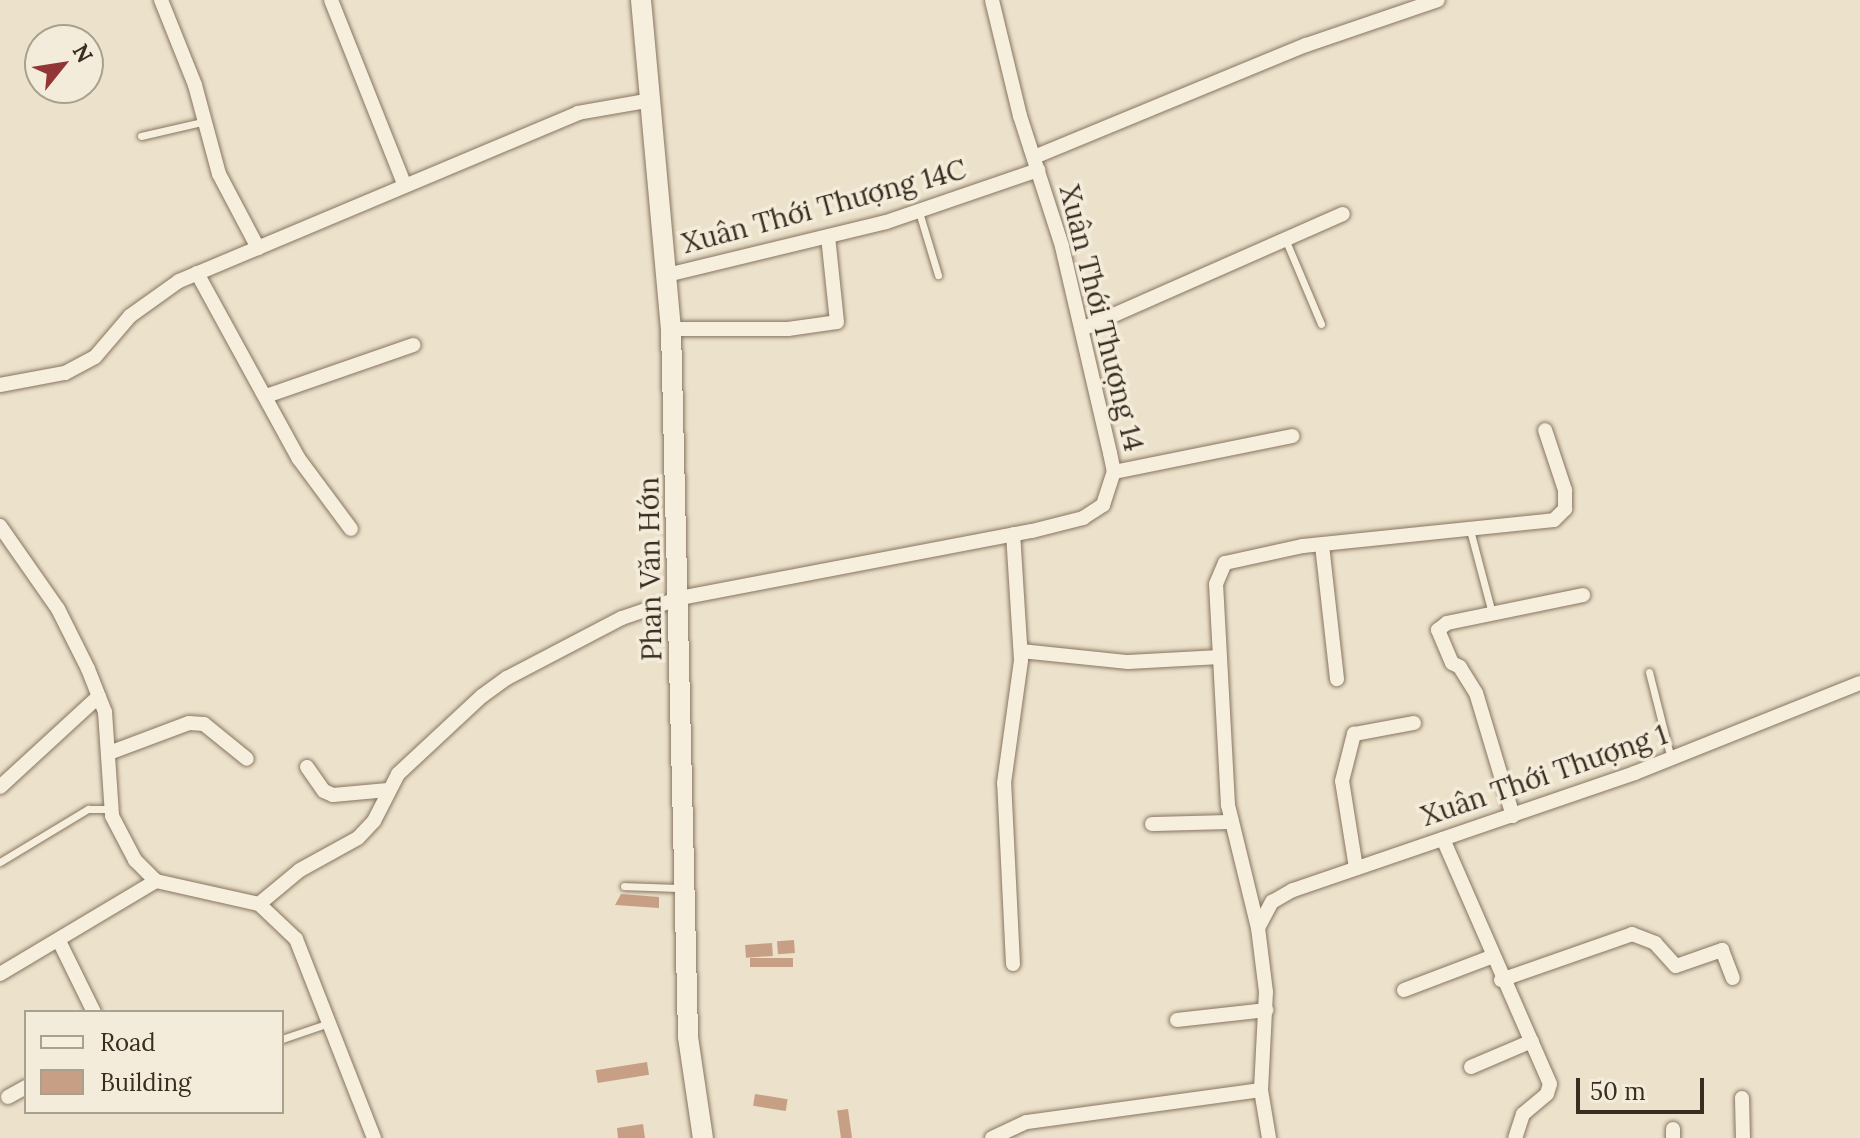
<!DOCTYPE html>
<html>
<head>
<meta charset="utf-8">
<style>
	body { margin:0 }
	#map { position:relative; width:1860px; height:1138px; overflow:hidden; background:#ece2cb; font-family:Lora,serif }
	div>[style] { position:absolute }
	.building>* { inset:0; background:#c69f84; transform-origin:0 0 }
	.roads { filter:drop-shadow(0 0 2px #877560) drop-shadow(0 0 2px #877560) }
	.lane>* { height:7px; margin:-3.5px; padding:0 3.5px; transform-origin:3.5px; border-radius:3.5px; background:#f7efde }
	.street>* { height:14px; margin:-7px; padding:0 7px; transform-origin:7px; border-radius:7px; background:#f7efde }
	.secondary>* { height:20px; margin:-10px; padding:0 10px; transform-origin:10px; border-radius:10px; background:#f7efde }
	span { translate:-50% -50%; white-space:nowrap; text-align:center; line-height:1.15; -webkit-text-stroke:7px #f4ecda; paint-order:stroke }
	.street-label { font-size:28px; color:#392d22 }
	.legend { position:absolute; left:24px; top:1010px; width:260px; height:104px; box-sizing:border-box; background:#f4ecda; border:2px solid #a9a090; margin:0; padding:10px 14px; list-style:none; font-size:24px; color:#392d22 }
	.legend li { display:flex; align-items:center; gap:16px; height:40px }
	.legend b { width:40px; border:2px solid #a9a090 }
	.north { position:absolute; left:24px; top:24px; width:80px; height:80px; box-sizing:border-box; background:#f4ecda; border:2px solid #a9a090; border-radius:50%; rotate:60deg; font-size:22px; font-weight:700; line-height:32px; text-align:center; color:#392d22 }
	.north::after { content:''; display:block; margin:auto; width:28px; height:36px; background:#913536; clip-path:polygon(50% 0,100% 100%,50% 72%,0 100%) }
	.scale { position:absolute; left:1576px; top:1078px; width:128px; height:36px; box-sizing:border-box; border:4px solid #392d22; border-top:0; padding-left:10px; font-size:24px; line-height:28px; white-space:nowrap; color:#392d22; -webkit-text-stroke:6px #f4ecda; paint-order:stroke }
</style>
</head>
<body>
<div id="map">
	<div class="building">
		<div style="clip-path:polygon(621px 894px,659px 897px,659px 908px,615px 905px)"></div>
		<div style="left:794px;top:940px;width:13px;height:17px;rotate:86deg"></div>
		<div style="left:772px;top:943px;width:13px;height:27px;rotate:86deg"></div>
		<div style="left:793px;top:958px;width:9px;height:43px;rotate:90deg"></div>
		<div style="left:647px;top:1062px;width:13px;height:52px;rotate:81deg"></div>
		<div style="left:755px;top:1094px;width:33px;height:12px;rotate:9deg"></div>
		<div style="left:848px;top:1109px;width:29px;height:11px;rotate:82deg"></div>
		<div style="clip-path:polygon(643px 1124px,645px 1138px,618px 1138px,617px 1128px)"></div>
	</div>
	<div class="roads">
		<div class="lane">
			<div style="left:141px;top:136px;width:63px;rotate:-12.9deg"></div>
			<div style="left:919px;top:212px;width:66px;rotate:73.2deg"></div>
			<div style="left:1286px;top:241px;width:90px;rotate:67.1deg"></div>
			<div style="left:1470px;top:530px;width:86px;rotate:75.2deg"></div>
			<div style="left:1649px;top:672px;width:90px;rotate:75.8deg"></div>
			<div style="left:0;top:862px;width:103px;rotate:-31.1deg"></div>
			<div style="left:88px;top:809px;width:22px"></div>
			<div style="left:624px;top:886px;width:58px;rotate:2deg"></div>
			<div style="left:282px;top:1039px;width:50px;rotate:-18.8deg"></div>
		</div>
		<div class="street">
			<div style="left:161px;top:0;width:92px;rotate:68.2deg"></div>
			<div style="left:195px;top:85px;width:92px;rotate:74.9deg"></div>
			<div style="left:219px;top:174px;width:84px;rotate:62.2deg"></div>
			<div style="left:331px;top:0;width:197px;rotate:68.3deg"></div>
			<div style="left:1034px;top:157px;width:294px;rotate:-22.4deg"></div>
			<div style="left:1306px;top:45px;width:139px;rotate:-18.8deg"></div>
			<div style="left:197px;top:273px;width:212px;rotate:61.3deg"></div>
			<div style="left:299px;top:459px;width:87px;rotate:53.4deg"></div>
			<div style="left:667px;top:275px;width:225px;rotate:-13.6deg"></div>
			<div style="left:886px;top:222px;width:161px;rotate:-18.9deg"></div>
			<div style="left:671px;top:329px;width:117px"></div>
			<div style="left:788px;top:329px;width:49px;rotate:-8.1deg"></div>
			<div style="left:837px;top:322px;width:85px;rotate:-96deg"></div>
			<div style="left:1082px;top:329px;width:285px;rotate:-23.8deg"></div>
			<div style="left:0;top:385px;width:66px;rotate:-10.5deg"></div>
			<div style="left:65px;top:373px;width:34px;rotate:-28deg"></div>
			<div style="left:95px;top:357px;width:54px;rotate:-49.5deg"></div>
			<div style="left:130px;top:316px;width:60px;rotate:-35.5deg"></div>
			<div style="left:179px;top:281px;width:433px;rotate:-22.8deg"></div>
			<div style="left:578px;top:113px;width:75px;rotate:-10deg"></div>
			<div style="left:266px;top:396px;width:156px;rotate:-19.1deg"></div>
			<div style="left:1114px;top:472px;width:182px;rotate:-11.4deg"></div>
			<div style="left:0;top:526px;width:101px;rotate:55.1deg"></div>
			<div style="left:58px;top:609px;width:67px;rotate:63.4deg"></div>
			<div style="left:88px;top:669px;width:46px;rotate:68.4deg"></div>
			<div style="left:105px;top:712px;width:104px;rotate:86.1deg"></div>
			<div style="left:112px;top:816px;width:50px;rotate:62.4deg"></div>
			<div style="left:135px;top:860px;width:30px;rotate:45deg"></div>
			<div style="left:156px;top:881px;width:106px;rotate:12.6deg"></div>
			<div style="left:259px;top:904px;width:51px;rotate:43.4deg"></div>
			<div style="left:296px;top:939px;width:214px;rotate:68.6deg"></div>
			<div style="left:1322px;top:545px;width:135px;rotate:83.6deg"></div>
			<div style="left:1021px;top:651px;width:108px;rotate:5.9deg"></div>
			<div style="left:1128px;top:662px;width:92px;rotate:-3.1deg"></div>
			<div style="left:109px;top:753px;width:85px;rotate:-20.6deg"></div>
			<div style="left:189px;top:723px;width:15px;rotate:4deg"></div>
			<div style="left:204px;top:724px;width:55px;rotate:39.1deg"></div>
			<div style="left:307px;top:767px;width:29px;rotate:55deg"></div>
			<div style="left:324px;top:791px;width:10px;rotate:24deg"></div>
			<div style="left:333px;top:795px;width:55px;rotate:-5.2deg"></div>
			<div style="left:0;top:787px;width:134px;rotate:-42.6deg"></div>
			<div style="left:1513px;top:816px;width:128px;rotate:-106.7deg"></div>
			<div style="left:1476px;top:693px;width:31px;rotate:-122deg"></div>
			<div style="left:1460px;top:667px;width:9px;rotate:-153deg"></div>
			<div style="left:1452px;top:663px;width:36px;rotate:-113deg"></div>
			<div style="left:1438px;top:630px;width:11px;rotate:-38deg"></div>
			<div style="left:1447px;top:623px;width:139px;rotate:-11.6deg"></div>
			<div style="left:1152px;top:824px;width:79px;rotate:-1.5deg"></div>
			<div style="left:1443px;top:839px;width:267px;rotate:66.4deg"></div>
			<div style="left:1550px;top:1084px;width:10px;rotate:107deg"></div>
			<div style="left:1547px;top:1094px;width:31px;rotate:140deg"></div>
			<div style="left:1523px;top:1114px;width:25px;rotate:108deg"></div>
			<div style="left:1356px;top:868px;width:88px;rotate:-99.1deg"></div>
			<div style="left:1342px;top:781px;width:49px;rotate:-75.7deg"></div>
			<div style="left:1354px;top:734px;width:61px;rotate:-10.4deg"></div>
			<div style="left:259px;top:904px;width:53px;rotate:-39.7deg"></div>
			<div style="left:300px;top:870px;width:66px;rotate:-28.9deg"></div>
			<div style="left:358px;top:838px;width:23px;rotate:-47deg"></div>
			<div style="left:374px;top:821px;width:53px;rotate:-62.9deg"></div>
			<div style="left:398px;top:774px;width:115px;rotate:-42.9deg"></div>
			<div style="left:482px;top:696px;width:31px;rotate:-36deg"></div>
			<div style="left:507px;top:678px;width:130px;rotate:-27.6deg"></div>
			<div style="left:622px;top:618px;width:61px;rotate:-19deg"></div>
			<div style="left:680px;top:598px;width:358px;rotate:-10.8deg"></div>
			<div style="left:1032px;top:531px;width:53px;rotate:-14.3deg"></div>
			<div style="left:1083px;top:518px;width:24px;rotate:-33deg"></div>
			<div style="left:1103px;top:505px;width:35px;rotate:-72deg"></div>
			<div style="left:1114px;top:472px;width:19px;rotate:-102deg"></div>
			<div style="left:1110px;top:453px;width:212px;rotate:-103.1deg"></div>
			<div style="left:1062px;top:246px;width:137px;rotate:-107.9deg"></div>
			<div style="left:1020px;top:116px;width:119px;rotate:-103.6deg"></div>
			<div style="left:1258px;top:928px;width:30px;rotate:-62deg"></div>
			<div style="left:1272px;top:902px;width:24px;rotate:-30deg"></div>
			<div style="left:1293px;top:890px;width:361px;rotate:-18.9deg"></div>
			<div style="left:1635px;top:773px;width:242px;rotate:-21.8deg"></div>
			<div style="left:59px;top:941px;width:79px;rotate:63.8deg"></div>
			<div style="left:1013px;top:964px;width:181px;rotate:-92.8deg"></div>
			<div style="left:1004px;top:783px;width:124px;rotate:-82.1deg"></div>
			<div style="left:1021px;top:660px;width:126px;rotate:-93.6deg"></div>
			<div style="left:0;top:974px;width:182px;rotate:-30.8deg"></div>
			<div style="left:1501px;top:980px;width:139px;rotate:-19.3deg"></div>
			<div style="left:1632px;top:934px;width:25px;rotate:21deg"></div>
			<div style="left:1655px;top:943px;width:31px;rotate:48deg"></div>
			<div style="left:1676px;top:966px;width:49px;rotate:-19.2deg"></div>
			<div style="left:1722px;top:950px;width:30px;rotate:69deg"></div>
			<div style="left:1404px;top:990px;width:93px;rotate:-20.8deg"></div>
			<div style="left:1177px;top:1020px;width:90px;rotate:-6.4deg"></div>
			<div style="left:1471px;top:1067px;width:66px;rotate:-23.1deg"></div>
			<div style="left:8px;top:1097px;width:21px;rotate:-29deg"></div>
			<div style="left:1742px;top:1098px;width:40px;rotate:88.6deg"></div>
			<div style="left:992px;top:1138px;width:38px;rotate:-25deg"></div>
			<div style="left:1027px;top:1122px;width:236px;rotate:-7.8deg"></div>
			<div style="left:1269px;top:1138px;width:49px;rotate:-99.5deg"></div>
			<div style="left:1261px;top:1090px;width:98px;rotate:-87.1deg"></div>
			<div style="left:1266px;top:992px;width:64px;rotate:-97.1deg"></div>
			<div style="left:1258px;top:928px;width:127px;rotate:-103.7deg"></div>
			<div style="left:1228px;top:805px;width:221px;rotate:-93.1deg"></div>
			<div style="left:1216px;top:584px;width:23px;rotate:-67deg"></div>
			<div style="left:1225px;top:563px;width:80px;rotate:-12.3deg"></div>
			<div style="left:1303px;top:546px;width:252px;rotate:-5.9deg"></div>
			<div style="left:1554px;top:520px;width:16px;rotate:-45deg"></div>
			<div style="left:1565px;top:509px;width:19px;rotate:-90deg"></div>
			<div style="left:1565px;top:490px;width:63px;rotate:-108.4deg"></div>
			<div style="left:1673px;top:1138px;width:9px;rotate:-90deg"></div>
		</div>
		<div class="secondary">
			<div style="left:641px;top:0;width:330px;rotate:84.8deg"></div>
			<div style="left:671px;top:329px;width:708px;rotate:88.62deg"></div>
			<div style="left:688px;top:1037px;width:102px;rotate:81.6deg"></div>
		</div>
	</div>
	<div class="street-label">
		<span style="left:824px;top:206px;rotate:-15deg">Xuân Thới Thượng 14C</span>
		<span style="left:1102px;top:318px;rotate:76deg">Xuân Thới Thượng 14</span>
		<span style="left:650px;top:569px;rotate:-91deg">Phan Văn Hớn</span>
		<span style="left:1544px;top:775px;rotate:-19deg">Xuân Thới Thượng 1</span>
	</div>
	<ul class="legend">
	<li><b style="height:10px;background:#f7efde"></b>Road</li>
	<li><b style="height:22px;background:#c69f84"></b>Building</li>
	</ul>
	<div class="north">N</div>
	<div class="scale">50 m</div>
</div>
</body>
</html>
